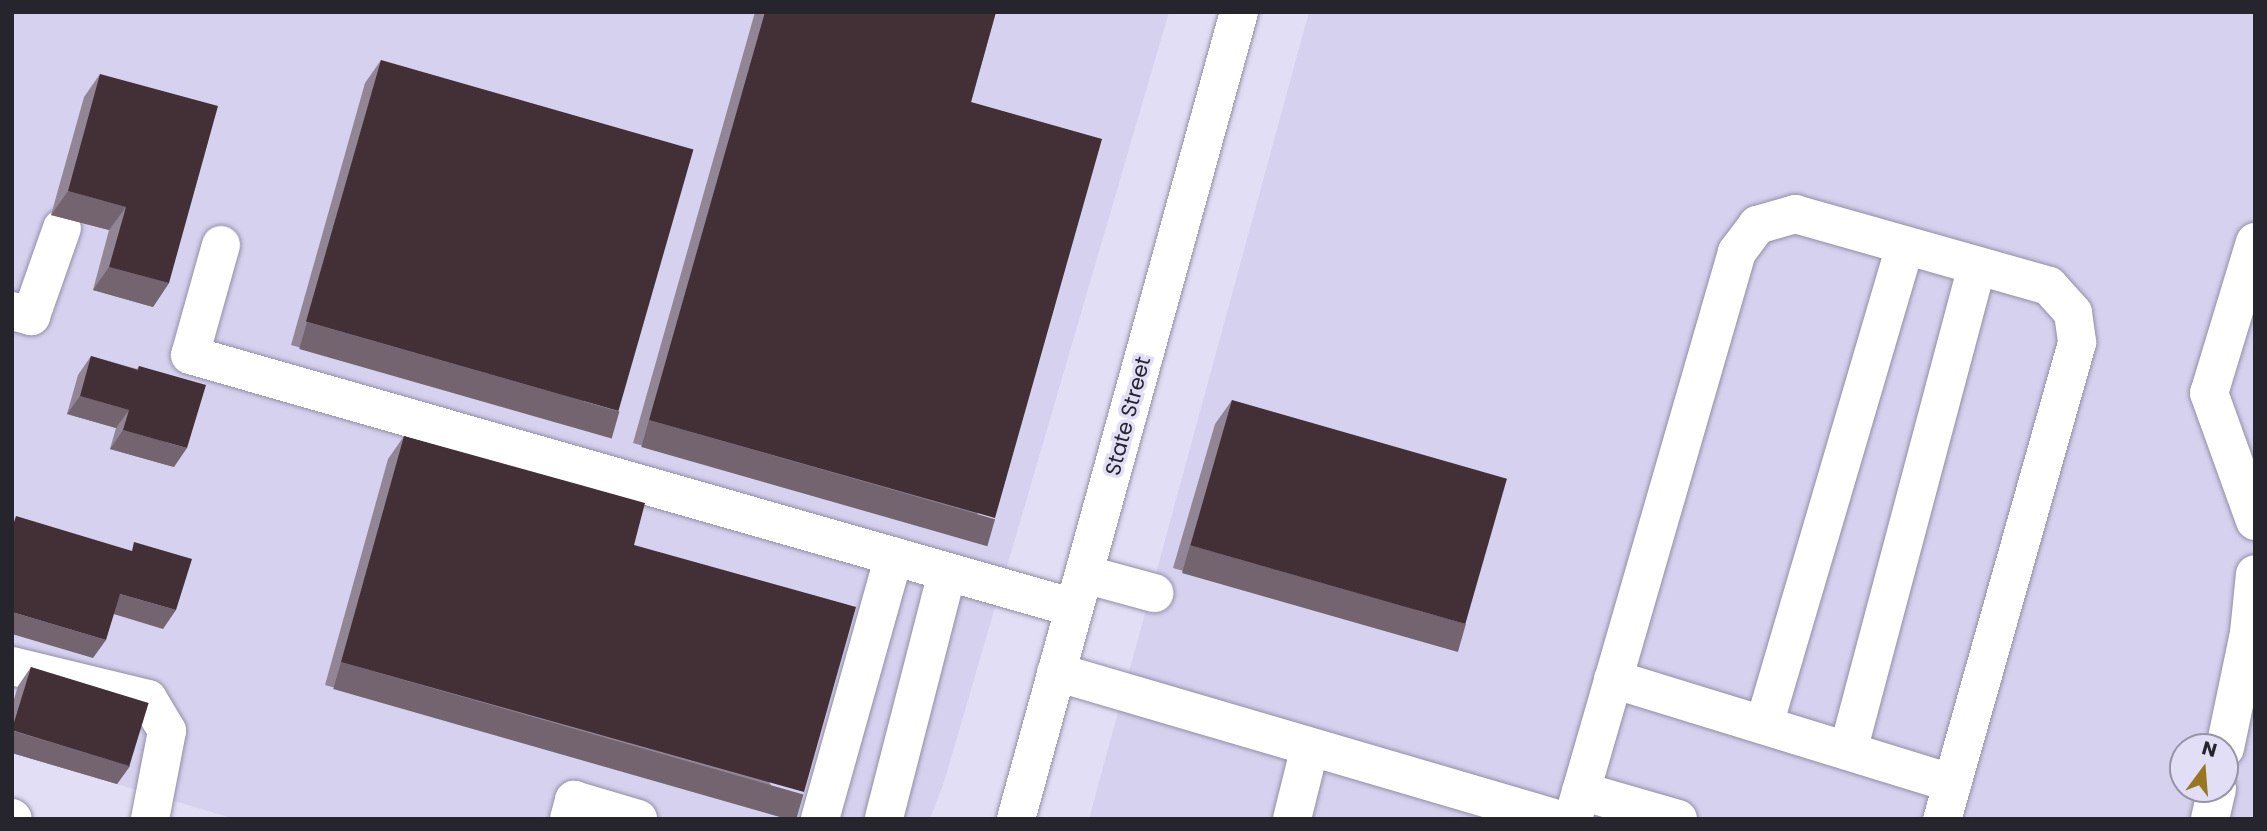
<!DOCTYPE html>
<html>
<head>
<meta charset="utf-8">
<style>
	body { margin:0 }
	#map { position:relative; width:2267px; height:831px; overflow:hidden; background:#e2def6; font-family:Poppins,sans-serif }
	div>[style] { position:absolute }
	.built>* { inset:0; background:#d5d1ef }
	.roads { filter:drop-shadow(0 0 2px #928fa4) drop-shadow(0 0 2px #928fa4) }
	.minor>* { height:38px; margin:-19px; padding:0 19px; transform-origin:19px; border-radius:19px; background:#fff }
	.wall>* { inset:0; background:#928696 }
	.shaded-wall>* { inset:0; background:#736470; transform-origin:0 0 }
	.building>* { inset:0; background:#432f36; transform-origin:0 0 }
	span { translate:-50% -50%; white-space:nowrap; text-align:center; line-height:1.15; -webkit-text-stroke:7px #e2def6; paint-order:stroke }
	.street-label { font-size:21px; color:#26252e }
	.frame { position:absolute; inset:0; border:14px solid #26252e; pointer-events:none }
	.north { position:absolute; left:2169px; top:733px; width:70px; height:70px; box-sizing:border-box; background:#e2def6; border:2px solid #9794a6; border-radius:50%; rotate:16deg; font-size:19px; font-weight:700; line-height:28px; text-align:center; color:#26252e }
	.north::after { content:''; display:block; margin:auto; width:24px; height:32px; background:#997720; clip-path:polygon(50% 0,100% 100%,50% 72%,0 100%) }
</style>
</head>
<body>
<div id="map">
	<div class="built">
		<div style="clip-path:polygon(12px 12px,1169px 12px,944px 782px,930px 819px,235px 819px,12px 753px)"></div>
		<div style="clip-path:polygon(evenodd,1309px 12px,2255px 12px,2255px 819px,1089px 819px,1309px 12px,2183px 747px,2225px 747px,2225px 789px,2183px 789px,2183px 747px)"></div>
	</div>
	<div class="roads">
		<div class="minor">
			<div style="left:2255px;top:242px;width:158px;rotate:106.9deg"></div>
			<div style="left:2209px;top:393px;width:136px;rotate:70.2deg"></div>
			<div style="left:221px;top:245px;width:114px;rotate:105.7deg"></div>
			<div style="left:190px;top:355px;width:919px;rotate:15.97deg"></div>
			<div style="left:12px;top:311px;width:20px;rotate:15deg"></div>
			<div style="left:31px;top:316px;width:93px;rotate:-70.6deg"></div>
			<div style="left:1084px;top:574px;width:73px;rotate:15.2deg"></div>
			<div style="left:12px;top:666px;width:140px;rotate:13.6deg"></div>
			<div style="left:148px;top:699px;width:37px;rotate:59deg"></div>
			<div style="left:167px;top:731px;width:90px;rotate:100.9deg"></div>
			<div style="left:1056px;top:672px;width:522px;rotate:16.35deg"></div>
			<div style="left:1613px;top:679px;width:355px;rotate:17.1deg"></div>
			<div style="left:1764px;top:725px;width:499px;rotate:-73.6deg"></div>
			<div style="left:2225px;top:748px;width:117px;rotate:-78.2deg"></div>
			<div style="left:2249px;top:633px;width:59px;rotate:-84.2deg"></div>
			<div style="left:1848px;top:751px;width:502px;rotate:-75.11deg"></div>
			<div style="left:1581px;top:791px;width:101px;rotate:16.1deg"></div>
			<div style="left:12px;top:818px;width:1px;rotate:45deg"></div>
			<div style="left:884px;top:818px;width:254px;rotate:-75.6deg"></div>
			<div style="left:569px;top:819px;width:20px;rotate:-75deg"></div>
			<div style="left:574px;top:800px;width:67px;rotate:16.5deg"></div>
			<div style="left:820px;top:819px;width:273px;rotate:-74.3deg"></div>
			<div style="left:1016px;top:819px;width:837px;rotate:-74.55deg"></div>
			<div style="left:1292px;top:819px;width:74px;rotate:-76deg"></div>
			<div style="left:1573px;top:819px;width:590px;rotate:-73.87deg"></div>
			<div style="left:1737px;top:252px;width:34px;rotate:-53deg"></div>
			<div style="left:1757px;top:225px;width:40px;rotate:-16deg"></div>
			<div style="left:1795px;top:214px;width:264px;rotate:15.8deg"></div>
			<div style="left:2049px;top:286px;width:36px;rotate:48deg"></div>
			<div style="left:2073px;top:313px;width:30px;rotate:82deg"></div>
			<div style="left:2077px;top:343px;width:495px;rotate:105.8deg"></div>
			<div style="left:2210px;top:819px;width:31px;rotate:-77deg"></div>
		</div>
	</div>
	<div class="wall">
		<div style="clip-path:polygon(755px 12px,996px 12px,971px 102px,978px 541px,633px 443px)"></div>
		<div style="clip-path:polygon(381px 60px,603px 434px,291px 345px,365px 83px)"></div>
		<div style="clip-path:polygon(100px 74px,169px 283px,153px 307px,93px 290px,109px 230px,51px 215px,84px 97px)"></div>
		<div style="clip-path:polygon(91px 356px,137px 369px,139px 366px,174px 467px,110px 449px,116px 428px,67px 414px,78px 375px)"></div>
		<div style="clip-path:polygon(1232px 400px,1449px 648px,1173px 568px,1215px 424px)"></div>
		<div style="clip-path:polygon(404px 436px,634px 545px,788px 815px,325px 685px,388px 459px)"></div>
		<div style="clip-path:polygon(31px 667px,130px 766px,117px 784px,12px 753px,12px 706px,18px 686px)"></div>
	</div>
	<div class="shaded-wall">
		<div style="clip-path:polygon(68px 191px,126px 207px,109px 230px,51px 215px)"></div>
		<div style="clip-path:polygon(109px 267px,169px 283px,153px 307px,93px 290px)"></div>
		<div style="left:307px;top:322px;width:325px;height:28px;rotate:16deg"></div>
		<div style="clip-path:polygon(80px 396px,129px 410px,116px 428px,67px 414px)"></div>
		<div style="left:649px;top:420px;width:360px;height:28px;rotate:16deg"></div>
		<div style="clip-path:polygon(123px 430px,187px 448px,174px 467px,110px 449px)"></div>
		<div style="left:1190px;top:545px;width:287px;height:29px;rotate:16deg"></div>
		<div style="clip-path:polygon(120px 594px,176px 610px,163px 629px,107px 612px)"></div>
		<div style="clip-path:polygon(12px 612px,106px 640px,93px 658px,12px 634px)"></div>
		<div style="left:341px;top:662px;width:481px;height:28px;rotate:16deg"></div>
		<div style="clip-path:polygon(12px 731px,13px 731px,130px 766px,117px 784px,12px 753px)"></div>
	</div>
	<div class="building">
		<div style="clip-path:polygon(765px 12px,996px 12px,971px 102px,1102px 139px,995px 518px,649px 420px)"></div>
		<div style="left:381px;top:60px;width:325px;height:272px;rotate:16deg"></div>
		<div style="clip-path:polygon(100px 74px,218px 106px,169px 283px,109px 267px,126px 207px,68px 191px)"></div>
		<div style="clip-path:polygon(91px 356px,138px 370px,139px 366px,206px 385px,187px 448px,123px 430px,129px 410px,80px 396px)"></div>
		<div style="left:1232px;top:400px;width:286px;height:151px;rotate:16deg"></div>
		<div style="clip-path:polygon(404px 436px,645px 503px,634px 545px,856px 607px,804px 792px,341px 662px)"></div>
		<div style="clip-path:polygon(16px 516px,132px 551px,134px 542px,192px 559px,176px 610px,120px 594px,106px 640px,12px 612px,12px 528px)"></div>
		<div style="left:31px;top:667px;width:123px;height:66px;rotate:17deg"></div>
	</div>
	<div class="street-label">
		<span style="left:1128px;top:416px;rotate:-75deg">State Street</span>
	</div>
	<div class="frame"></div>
	<div class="north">N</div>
</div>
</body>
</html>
